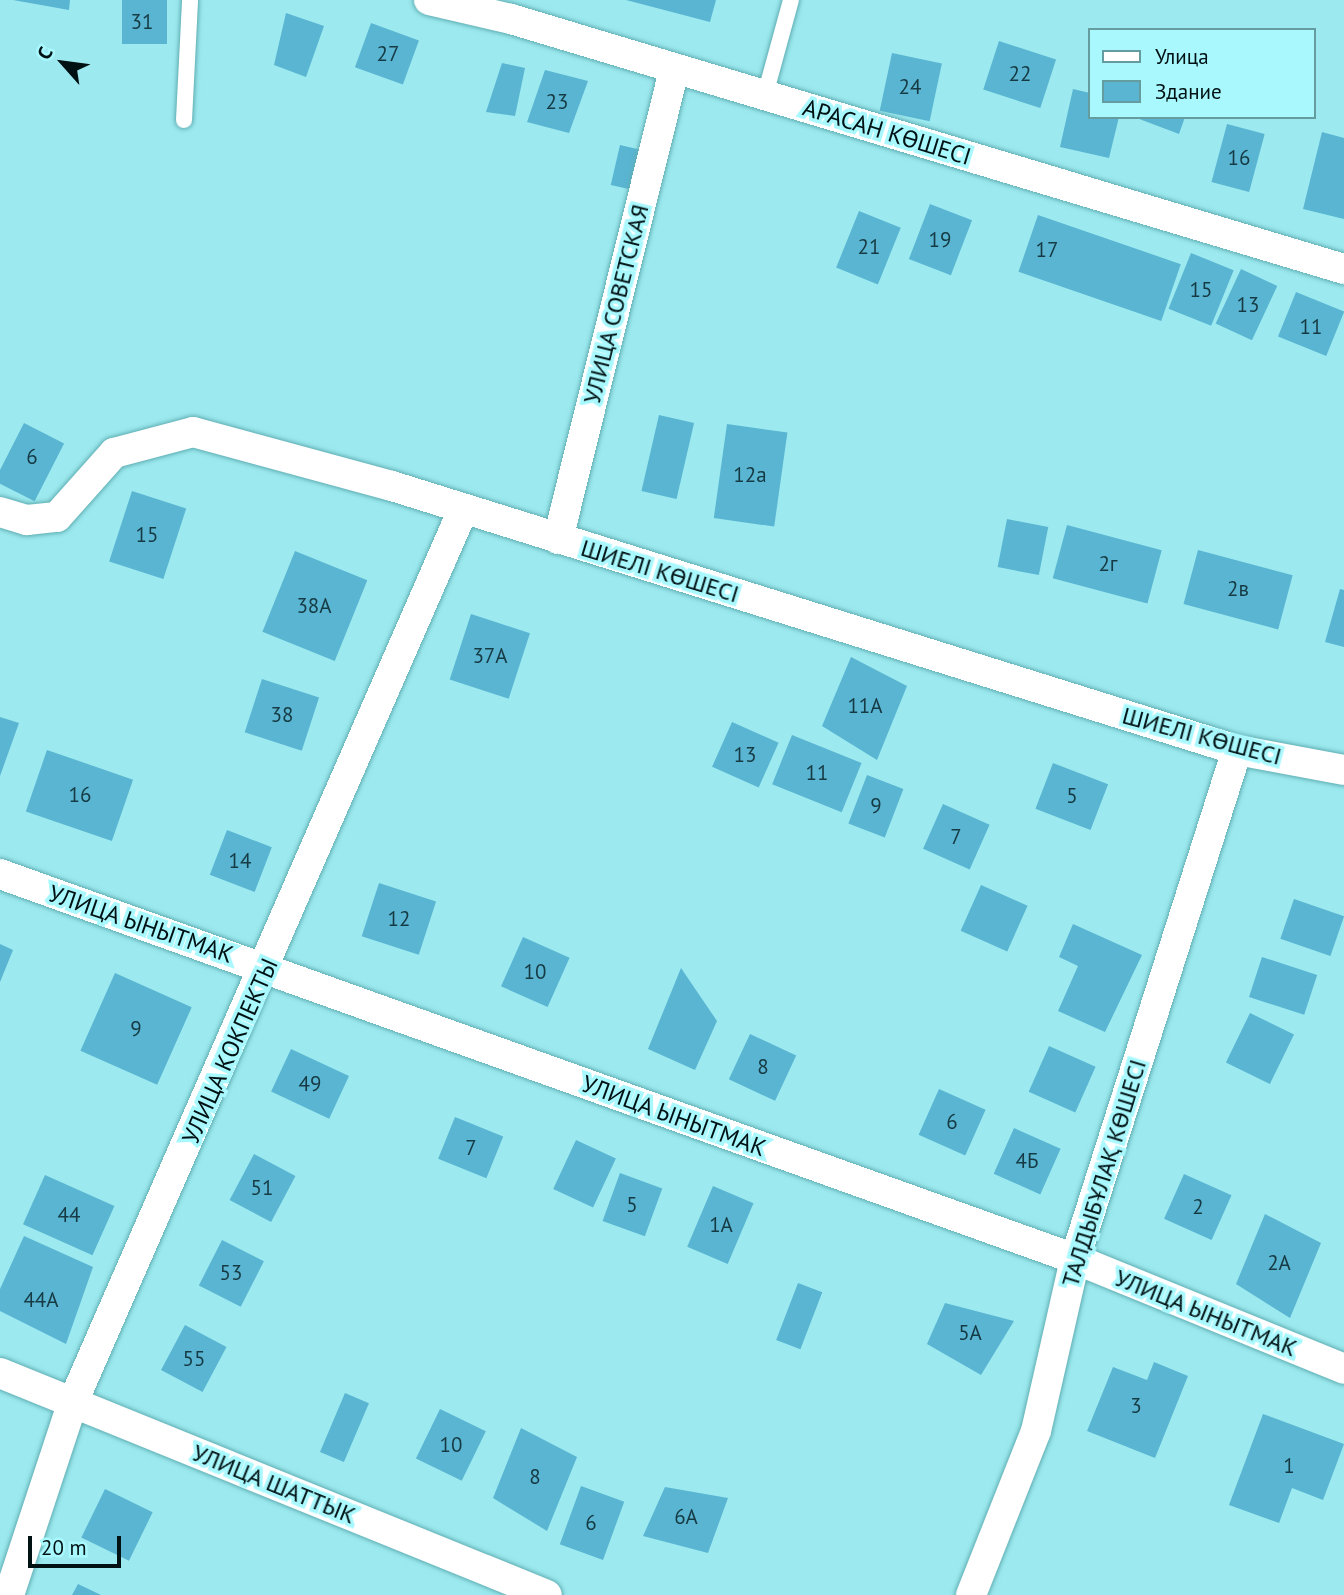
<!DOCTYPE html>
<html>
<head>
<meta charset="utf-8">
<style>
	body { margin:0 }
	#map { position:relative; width:1344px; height:1595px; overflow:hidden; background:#9ceaef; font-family:"PT Sans",sans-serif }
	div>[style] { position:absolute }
	.building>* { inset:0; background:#59b5d2; transform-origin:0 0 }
	.roads { filter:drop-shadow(0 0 2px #60aeb3) drop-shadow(0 0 2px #60aeb3) }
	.lane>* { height:16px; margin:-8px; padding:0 8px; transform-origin:8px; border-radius:8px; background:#fff }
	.street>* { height:30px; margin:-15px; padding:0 15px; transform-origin:15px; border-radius:15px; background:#fff }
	span { translate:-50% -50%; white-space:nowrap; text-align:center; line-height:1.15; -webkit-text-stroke:7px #a9f8fd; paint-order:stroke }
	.number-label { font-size:21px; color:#163a43 }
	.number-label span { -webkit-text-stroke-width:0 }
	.street-label { font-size:24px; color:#001113 }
	.legend { position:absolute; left:1088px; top:28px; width:228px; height:91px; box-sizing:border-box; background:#a9f8fd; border:2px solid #659c9f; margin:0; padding:9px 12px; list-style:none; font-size:21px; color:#001113 }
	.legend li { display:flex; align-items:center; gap:14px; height:35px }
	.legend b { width:35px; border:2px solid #659c9f }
	.north { position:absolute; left:28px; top:28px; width:70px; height:70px; -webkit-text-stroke:5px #a9f8fd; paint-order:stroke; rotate:298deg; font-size:19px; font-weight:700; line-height:28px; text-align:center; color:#001113 }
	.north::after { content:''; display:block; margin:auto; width:24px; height:32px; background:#001113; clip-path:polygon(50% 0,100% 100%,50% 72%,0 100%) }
	.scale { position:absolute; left:28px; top:1536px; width:93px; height:32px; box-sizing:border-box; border:4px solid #001113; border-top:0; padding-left:9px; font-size:21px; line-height:24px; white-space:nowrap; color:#001113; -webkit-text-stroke:5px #a9f8fd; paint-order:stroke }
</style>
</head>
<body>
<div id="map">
	<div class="building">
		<div style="clip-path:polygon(13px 0,70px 0,69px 10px)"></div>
		<div style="left:122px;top:0;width:45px;height:44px"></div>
		<div style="clip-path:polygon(626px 0,716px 0,710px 22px)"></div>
		<div style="clip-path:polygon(286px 13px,324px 26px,306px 77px,274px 65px)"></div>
		<div style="left:371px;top:23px;width:51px;height:47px;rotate:20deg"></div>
		<div style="left:999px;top:41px;width:60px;height:51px;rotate:18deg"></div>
		<div style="left:892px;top:53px;width:51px;height:59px;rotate:12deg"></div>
		<div style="clip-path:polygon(502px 63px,525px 68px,515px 116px,486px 112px)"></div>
		<div style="clip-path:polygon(545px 70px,588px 81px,569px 133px,527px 122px)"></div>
		<div style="clip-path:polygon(1073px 89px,1090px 93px,1090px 117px,1119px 117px,1109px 158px,1060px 147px)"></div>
		<div style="clip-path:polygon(1134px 117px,1185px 117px,1179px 134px)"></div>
		<div style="left:1227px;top:124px;width:39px;height:60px;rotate:15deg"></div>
		<div style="clip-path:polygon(1322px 132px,1344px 138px,1344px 219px,1303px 209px)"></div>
		<div style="left:620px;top:145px;width:23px;height:41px;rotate:13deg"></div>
		<div style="left:930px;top:204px;width:45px;height:59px;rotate:21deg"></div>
		<div style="left:859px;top:211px;width:45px;height:61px;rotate:22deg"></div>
		<div style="left:1038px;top:215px;width:151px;height:60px;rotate:19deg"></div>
		<div style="left:1191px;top:253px;width:46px;height:60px;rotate:22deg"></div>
		<div style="left:1241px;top:269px;width:40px;height:60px;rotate:25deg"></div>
		<div style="left:1296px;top:292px;width:52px;height:48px;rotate:22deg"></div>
		<div style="left:659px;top:415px;width:36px;height:78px;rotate:13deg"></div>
		<div style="left:24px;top:423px;width:45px;height:65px;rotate:27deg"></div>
		<div style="left:727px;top:424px;width:61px;height:95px;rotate:8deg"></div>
		<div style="left:132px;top:491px;width:57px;height:74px;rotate:18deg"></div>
		<div style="left:1007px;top:519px;width:42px;height:49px;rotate:11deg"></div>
		<div style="left:1067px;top:525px;width:98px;height:55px;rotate:15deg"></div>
		<div style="left:1198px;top:550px;width:98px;height:56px;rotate:15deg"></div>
		<div style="left:295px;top:551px;width:78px;height:87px;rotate:22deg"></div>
		<div style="clip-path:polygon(1340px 589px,1344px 590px,1344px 647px,1325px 642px)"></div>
		<div style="left:471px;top:614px;width:62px;height:69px;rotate:18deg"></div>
		<div style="clip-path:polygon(851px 657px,907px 686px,877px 760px,822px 726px)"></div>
		<div style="left:262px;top:679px;width:60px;height:56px;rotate:18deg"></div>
		<div style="clip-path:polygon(0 717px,19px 723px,0 776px)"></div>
		<div style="left:732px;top:722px;width:51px;height:49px;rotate:24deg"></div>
		<div style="left:792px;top:735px;width:75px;height:53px;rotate:22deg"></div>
		<div style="left:47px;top:750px;width:91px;height:65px;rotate:19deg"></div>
		<div style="left:1053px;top:763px;width:59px;height:49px;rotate:21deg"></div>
		<div style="left:867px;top:775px;width:39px;height:52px;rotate:21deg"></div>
		<div style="left:943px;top:804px;width:51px;height:49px;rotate:24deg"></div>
		<div style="left:227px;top:830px;width:48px;height:48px;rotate:21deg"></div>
		<div style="left:379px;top:883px;width:60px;height:56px;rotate:18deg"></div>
		<div style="left:981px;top:885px;width:51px;height:50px;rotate:24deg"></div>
		<div style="left:1294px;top:899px;width:53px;height:42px;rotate:19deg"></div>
		<div style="clip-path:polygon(1073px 924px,1142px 955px,1105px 1032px,1058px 1011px,1078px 966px,1059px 957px)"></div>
		<div style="left:523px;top:937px;width:51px;height:54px;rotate:24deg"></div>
		<div style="clip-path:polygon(0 944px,13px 950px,0 982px)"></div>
		<div style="left:1262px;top:957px;width:58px;height:42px;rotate:18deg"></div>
		<div style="clip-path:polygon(681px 968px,717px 1021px,695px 1070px,648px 1049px)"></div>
		<div style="left:115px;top:973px;width:84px;height:85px;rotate:24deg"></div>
		<div style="left:1250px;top:1013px;width:49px;height:55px;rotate:26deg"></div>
		<div style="left:750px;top:1034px;width:51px;height:50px;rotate:25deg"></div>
		<div style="left:1049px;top:1046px;width:51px;height:50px;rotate:24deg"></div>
		<div style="left:291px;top:1049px;width:64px;height:47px;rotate:25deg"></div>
		<div style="left:939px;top:1089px;width:51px;height:50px;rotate:24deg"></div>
		<div style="left:455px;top:1117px;width:52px;height:45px;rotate:22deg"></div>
		<div style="left:1014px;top:1128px;width:51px;height:50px;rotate:24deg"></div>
		<div style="left:576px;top:1140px;width:44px;height:54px;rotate:25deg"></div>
		<div style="left:254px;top:1154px;width:47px;height:52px;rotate:28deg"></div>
		<div style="left:620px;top:1173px;width:45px;height:51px;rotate:20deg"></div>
		<div style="left:1184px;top:1174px;width:52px;height:49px;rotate:24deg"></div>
		<div style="left:45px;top:1175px;width:76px;height:54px;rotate:24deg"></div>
		<div style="left:713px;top:1186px;width:44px;height:66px;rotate:23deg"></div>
		<div style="clip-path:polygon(1265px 1214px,1321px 1243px,1290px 1318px,1236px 1284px)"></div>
		<div style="clip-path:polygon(24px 1236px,93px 1267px,66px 1344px,0 1311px,0 1289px)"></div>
		<div style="left:222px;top:1240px;width:47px;height:51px;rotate:27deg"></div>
		<div style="left:798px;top:1283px;width:26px;height:61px;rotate:21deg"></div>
		<div style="clip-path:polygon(945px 1303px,1014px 1321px,981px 1375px,927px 1344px)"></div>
		<div style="left:185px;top:1325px;width:47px;height:51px;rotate:28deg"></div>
		<div style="clip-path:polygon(1154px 1362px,1188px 1376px,1155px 1458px,1087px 1431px,1113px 1367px,1147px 1380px)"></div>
		<div style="left:345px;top:1393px;width:26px;height:64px;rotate:23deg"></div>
		<div style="left:440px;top:1409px;width:51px;height:55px;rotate:26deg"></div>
		<div style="clip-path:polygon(1263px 1414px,1344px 1444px,1323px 1500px,1292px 1488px,1279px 1523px,1229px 1505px)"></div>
		<div style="clip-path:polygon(521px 1428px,577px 1457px,547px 1531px,493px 1498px)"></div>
		<div style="left:581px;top:1486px;width:46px;height:62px;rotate:20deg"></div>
		<div style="clip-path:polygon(665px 1487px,728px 1498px,708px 1553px,643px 1536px)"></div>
		<div style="left:105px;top:1489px;width:53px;height:54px;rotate:26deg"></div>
		<div style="clip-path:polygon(78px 1584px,101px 1595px,72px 1595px)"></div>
	</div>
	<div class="roads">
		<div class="lane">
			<div style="left:765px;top:95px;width:98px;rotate:-74.7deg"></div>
			<div style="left:184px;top:120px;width:120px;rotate:-87.1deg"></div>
		</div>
		<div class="street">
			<div style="left:429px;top:0;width:84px;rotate:13deg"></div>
			<div style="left:511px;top:19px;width:870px;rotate:16.71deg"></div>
			<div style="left:0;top:512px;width:28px;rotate:17deg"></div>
			<div style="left:27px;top:520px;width:30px;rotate:-6deg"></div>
			<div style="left:57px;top:517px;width:86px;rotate:-48.3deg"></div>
			<div style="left:114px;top:453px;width:82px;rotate:-14.9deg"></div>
			<div style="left:193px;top:432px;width:206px;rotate:15.2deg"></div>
			<div style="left:392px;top:486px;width:885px;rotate:17.35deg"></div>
			<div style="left:1237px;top:750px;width:109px;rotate:10.6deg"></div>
			<div style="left:558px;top:539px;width:484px;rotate:-76.1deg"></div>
			<div style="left:0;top:874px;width:1142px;rotate:19.7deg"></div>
			<div style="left:1075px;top:1259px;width:291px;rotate:22.2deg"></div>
			<div style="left:0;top:1373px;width:590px;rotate:22.09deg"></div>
			<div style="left:9px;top:1595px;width:203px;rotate:-71.7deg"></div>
			<div style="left:73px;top:1402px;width:971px;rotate:-66.39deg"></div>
			<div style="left:971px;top:1595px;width:176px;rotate:-68.4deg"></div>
			<div style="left:1036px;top:1431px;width:176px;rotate:-77.2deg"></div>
			<div style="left:1075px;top:1259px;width:534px;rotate:-72.35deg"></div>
		</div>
	</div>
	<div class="number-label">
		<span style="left:142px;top:22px">31</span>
		<span style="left:388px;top:54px">27</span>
		<span style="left:1020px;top:74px">22</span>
		<span style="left:910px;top:87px">24</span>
		<span style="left:557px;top:102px">23</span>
		<span style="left:1239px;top:158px">16</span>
		<span style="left:940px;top:240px">19</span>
		<span style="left:869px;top:247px">21</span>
		<span style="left:1047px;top:250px">17</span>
		<span style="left:1201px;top:290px">15</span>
		<span style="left:1248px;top:305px">13</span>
		<span style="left:1311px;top:327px">11</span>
		<span style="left:32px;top:457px">6</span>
		<span style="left:750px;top:475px">12а</span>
		<span style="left:147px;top:535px">15</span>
		<span style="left:1108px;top:564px">2г</span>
		<span style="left:1238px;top:589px">2в</span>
		<span style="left:314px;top:606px">38А</span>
		<span style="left:490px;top:656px">37А</span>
		<span style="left:865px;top:706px">11А</span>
		<span style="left:282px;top:715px">38</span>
		<span style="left:745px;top:755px">13</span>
		<span style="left:817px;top:773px">11</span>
		<span style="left:80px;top:795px">16</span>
		<span style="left:1072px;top:796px">5</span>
		<span style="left:876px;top:806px">9</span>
		<span style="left:956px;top:837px">7</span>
		<span style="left:240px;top:861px">14</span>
		<span style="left:399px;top:919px">12</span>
		<span style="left:535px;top:972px">10</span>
		<span style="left:136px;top:1029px">9</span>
		<span style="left:763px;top:1067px">8</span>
		<span style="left:310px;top:1084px">49</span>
		<span style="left:952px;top:1122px">6</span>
		<span style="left:471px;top:1148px">7</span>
		<span style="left:1027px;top:1161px">4Б</span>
		<span style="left:262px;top:1188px">51</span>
		<span style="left:632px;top:1205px">5</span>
		<span style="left:1198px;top:1207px">2</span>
		<span style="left:69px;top:1215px">44</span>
		<span style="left:721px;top:1225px">1А</span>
		<span style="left:1279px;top:1263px">2А</span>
		<span style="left:231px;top:1273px">53</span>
		<span style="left:41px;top:1300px">44А</span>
		<span style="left:970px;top:1333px">5А</span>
		<span style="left:194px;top:1359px">55</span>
		<span style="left:1136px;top:1406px">3</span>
		<span style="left:451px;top:1445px">10</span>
		<span style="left:1289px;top:1466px">1</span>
		<span style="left:535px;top:1477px">8</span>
		<span style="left:686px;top:1517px">6А</span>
		<span style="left:591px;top:1523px">6</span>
	</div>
	<div class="street-label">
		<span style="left:887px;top:132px;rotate:17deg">АРАСАН КӨШЕСІ</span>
		<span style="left:616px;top:304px;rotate:-76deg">УЛИЦА СОВЕТСКАЯ</span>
		<span style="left:660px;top:571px;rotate:17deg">ШИЕЛІ КӨШЕСІ</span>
		<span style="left:1202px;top:736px;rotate:15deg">ШИЕЛІ КӨШЕСІ</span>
		<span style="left:141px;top:924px;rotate:19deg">УЛИЦА ЫНЫТМАК</span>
		<span style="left:230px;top:1051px;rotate:-66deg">УЛИЦА КОКПЕКТЫ</span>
		<span style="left:674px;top:1116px;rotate:20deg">УЛИЦА ЫНЫТМАК</span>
		<span style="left:1104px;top:1173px;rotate:-73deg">ТАЛДЫБҰЛАҚ КӨШЕСІ</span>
		<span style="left:1206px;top:1313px;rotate:22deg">УЛИЦА ЫНЫТМАК</span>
		<span style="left:274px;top:1484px;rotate:22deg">УЛИЦА ШАТТЫК</span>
	</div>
	<ul class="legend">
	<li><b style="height:9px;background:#fff"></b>Улица</li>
	<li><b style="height:19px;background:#59b5d2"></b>Здание</li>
	</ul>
	<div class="north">С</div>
	<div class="scale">20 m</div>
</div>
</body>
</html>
